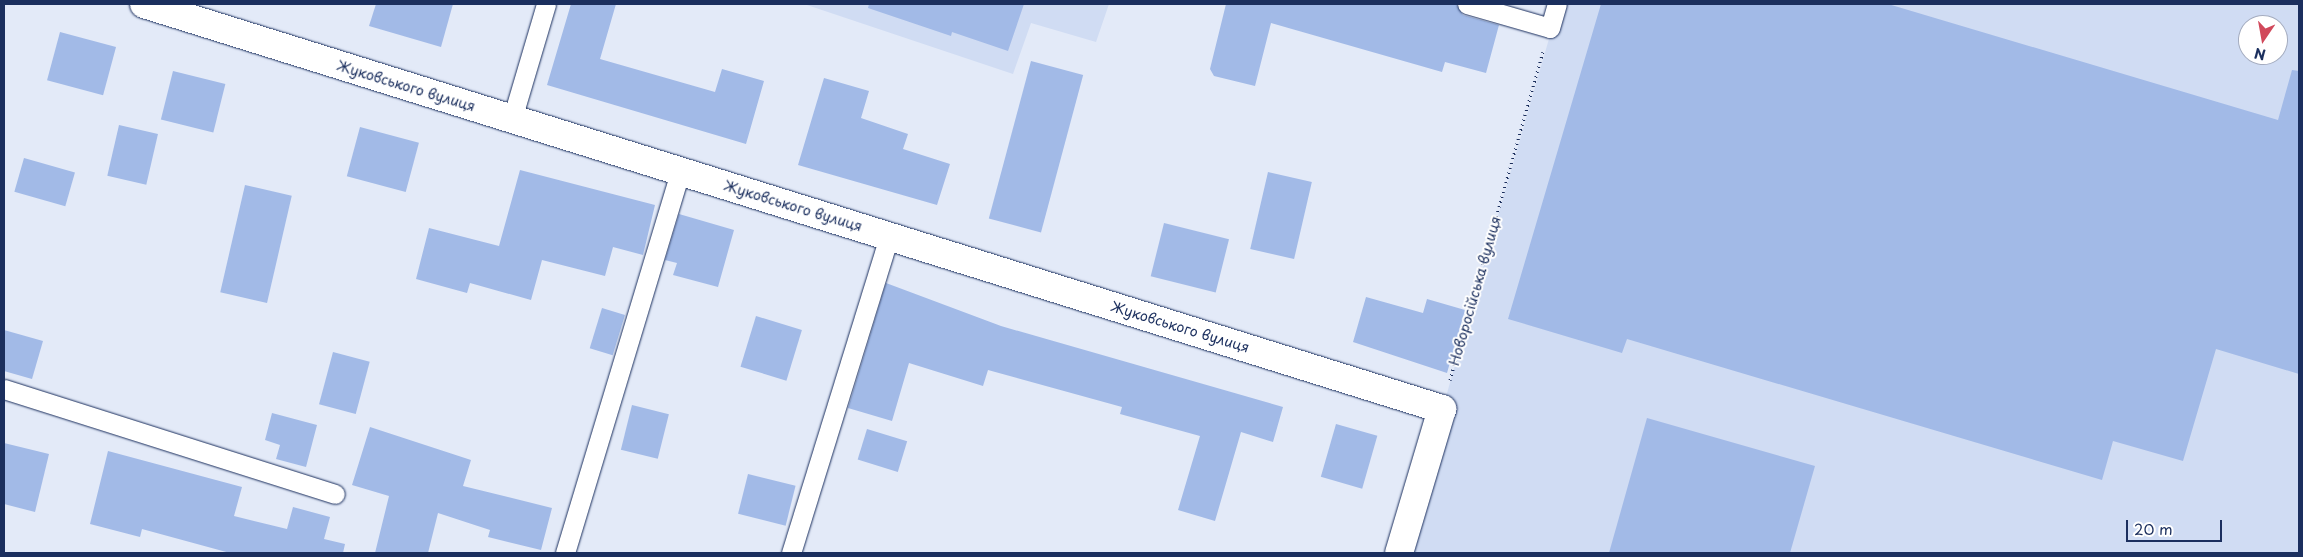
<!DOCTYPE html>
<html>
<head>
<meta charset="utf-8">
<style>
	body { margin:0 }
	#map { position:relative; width:2303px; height:557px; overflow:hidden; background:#e3eaf8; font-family:"Playpen Sans",sans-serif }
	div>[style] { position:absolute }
	.built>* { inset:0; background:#d0dcf3 }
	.building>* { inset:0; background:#a2bae7; transform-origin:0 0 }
	.path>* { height:3px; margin-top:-1.5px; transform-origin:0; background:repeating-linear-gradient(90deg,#1b2f5e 0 1px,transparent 0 5px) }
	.roads { filter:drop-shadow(0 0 1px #1b2f5e) drop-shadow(0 0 1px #1b2f5e) }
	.lane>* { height:19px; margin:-9.5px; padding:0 9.5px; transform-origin:9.5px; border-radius:9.5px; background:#fff }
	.street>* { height:28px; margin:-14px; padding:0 14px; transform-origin:14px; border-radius:14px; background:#fff }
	span { translate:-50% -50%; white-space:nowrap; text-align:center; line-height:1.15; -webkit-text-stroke:4px #fff; paint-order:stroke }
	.street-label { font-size:14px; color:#1b2f5e }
	.frame { position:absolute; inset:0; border:5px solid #1b2f5e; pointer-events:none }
	.north { position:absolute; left:2238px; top:15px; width:50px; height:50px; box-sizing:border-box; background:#fff; border:1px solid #a4acbf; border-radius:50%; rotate:192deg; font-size:14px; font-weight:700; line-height:20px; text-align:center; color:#1b2f5e }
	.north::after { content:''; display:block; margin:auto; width:18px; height:22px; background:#d1495b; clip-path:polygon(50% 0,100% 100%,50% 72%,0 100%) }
	.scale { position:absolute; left:2126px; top:520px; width:96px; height:22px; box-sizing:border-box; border:2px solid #1b2f5e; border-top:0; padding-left:6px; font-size:15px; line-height:18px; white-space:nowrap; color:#1b2f5e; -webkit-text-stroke:4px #fff; paint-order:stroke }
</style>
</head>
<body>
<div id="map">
	<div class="built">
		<div style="clip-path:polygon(804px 4px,1109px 4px,1096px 42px,1031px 23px,1013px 74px)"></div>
		<div style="clip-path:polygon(evenodd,1559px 4px,2299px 4px,2299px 553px,1401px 553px,1559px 4px,2248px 25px,2278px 25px,2278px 55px,2248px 55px,2248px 25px)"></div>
	</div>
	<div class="building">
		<div style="clip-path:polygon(376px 4px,453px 4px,441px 47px,369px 26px)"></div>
		<div style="clip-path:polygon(571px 4px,616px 4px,600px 59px,715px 92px,722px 69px,764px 81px,746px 144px,547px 85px)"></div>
		<div style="clip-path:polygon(869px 4px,1024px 4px,1008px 51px,952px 32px,951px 36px,868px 8px)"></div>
		<div style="clip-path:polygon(1226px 4px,1456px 4px,1463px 15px,1499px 25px,1486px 73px,1445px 62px,1442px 72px,1271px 23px,1255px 86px,1214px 76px,1210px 69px)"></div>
		<div style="clip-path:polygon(1601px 4px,1888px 4px,2278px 120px,2292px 70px,2299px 71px,2299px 374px,2216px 349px,2183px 461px,2113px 441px,2102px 480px,1627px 339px,1622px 353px,1508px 319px)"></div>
		<div style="left:60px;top:32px;width:58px;height:50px;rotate:15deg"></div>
		<div style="left:1031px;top:61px;width:54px;height:163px;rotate:15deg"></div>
		<div style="left:173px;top:71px;width:54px;height:50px;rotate:14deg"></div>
		<div style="clip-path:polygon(824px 78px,869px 91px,861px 118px,908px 134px,903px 149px,950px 164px,937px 205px,798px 165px)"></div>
		<div style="left:119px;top:125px;width:40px;height:52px;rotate:13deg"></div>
		<div style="left:360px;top:127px;width:61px;height:51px;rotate:15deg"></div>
		<div style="left:24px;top:158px;width:53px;height:35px;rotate:16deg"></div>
		<div style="clip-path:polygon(520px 170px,655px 205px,643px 255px,613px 247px,605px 276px,542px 260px,531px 300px,470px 283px,467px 293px,416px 279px,429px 228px,499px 246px)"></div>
		<div style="left:1268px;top:172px;width:45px;height:79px;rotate:13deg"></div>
		<div style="left:245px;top:185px;width:48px;height:110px;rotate:13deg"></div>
		<div style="clip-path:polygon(679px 214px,734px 230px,718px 287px,673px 275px,677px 263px,665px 260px)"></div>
		<div style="left:1164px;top:223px;width:67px;height:55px;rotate:14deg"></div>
		<div style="clip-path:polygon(886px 283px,1001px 326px,1283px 407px,1273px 442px,1241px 432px,1215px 521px,1178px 510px,1200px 436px,1120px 414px,1122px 407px,988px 370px,983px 386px,909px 363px,892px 421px,848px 408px)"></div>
		<div style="clip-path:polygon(1366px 297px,1423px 313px,1427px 299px,1465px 310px,1447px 373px,1353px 342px)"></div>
		<div style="left:602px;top:308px;width:24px;height:42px;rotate:17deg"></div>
		<div style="left:756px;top:316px;width:48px;height:53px;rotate:17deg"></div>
		<div style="clip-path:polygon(4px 330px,43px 341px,32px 379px,4px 371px)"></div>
		<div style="left:333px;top:352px;width:38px;height:54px;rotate:15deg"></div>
		<div style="left:632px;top:405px;width:38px;height:46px;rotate:14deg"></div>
		<div style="clip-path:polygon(272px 413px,317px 425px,306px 467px,276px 459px,280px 445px,265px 440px)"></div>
		<div style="clip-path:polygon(1647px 418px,1815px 466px,1790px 553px,1609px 553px)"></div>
		<div style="left:1336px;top:424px;width:43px;height:55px;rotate:16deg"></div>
		<div style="clip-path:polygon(370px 427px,471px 460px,463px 486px,552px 508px,541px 550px,488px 537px,490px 530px,438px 513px,428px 553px,375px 553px,389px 496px,352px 485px)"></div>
		<div style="left:867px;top:429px;width:42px;height:32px;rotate:17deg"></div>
		<div style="clip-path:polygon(4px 443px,49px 454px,35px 512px,4px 504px)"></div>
		<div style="clip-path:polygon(108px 451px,242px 487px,234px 516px,287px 529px,293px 507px,330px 517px,324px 539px,345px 544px,343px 553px,230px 553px,142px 529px,140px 537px,90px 524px)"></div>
		<div style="left:748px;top:474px;width:49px;height:41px;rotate:14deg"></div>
	</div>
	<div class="path">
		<div style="left:1450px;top:380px;width:341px;rotate:-74.2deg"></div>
	</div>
	<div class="roads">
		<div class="lane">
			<div style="left:1467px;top:4px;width:86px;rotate:16.1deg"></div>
			<div style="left:1550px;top:28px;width:25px;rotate:-74deg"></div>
			<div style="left:512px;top:119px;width:120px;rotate:-73.5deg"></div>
			<div style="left:4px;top:389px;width:347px;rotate:17.6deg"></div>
			<div style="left:565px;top:553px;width:399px;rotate:-73.2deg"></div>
			<div style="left:791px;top:553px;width:331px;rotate:-72.8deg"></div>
		</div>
		<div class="street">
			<div style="left:144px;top:4px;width:1360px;rotate:17.33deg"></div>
			<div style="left:1442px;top:409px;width:150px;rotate:106.6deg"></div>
		</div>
	</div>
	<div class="street-label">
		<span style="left:406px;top:86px;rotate:17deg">Жуковського вулиця</span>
		<span style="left:793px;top:206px;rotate:17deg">Жуковського вулиця</span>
		<span style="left:1475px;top:291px;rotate:-74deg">Новоросійська вулиця</span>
		<span style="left:1180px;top:327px;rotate:17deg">Жуковського вулиця</span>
	</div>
	<div class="frame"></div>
	<div class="north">N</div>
	<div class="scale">20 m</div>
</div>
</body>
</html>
